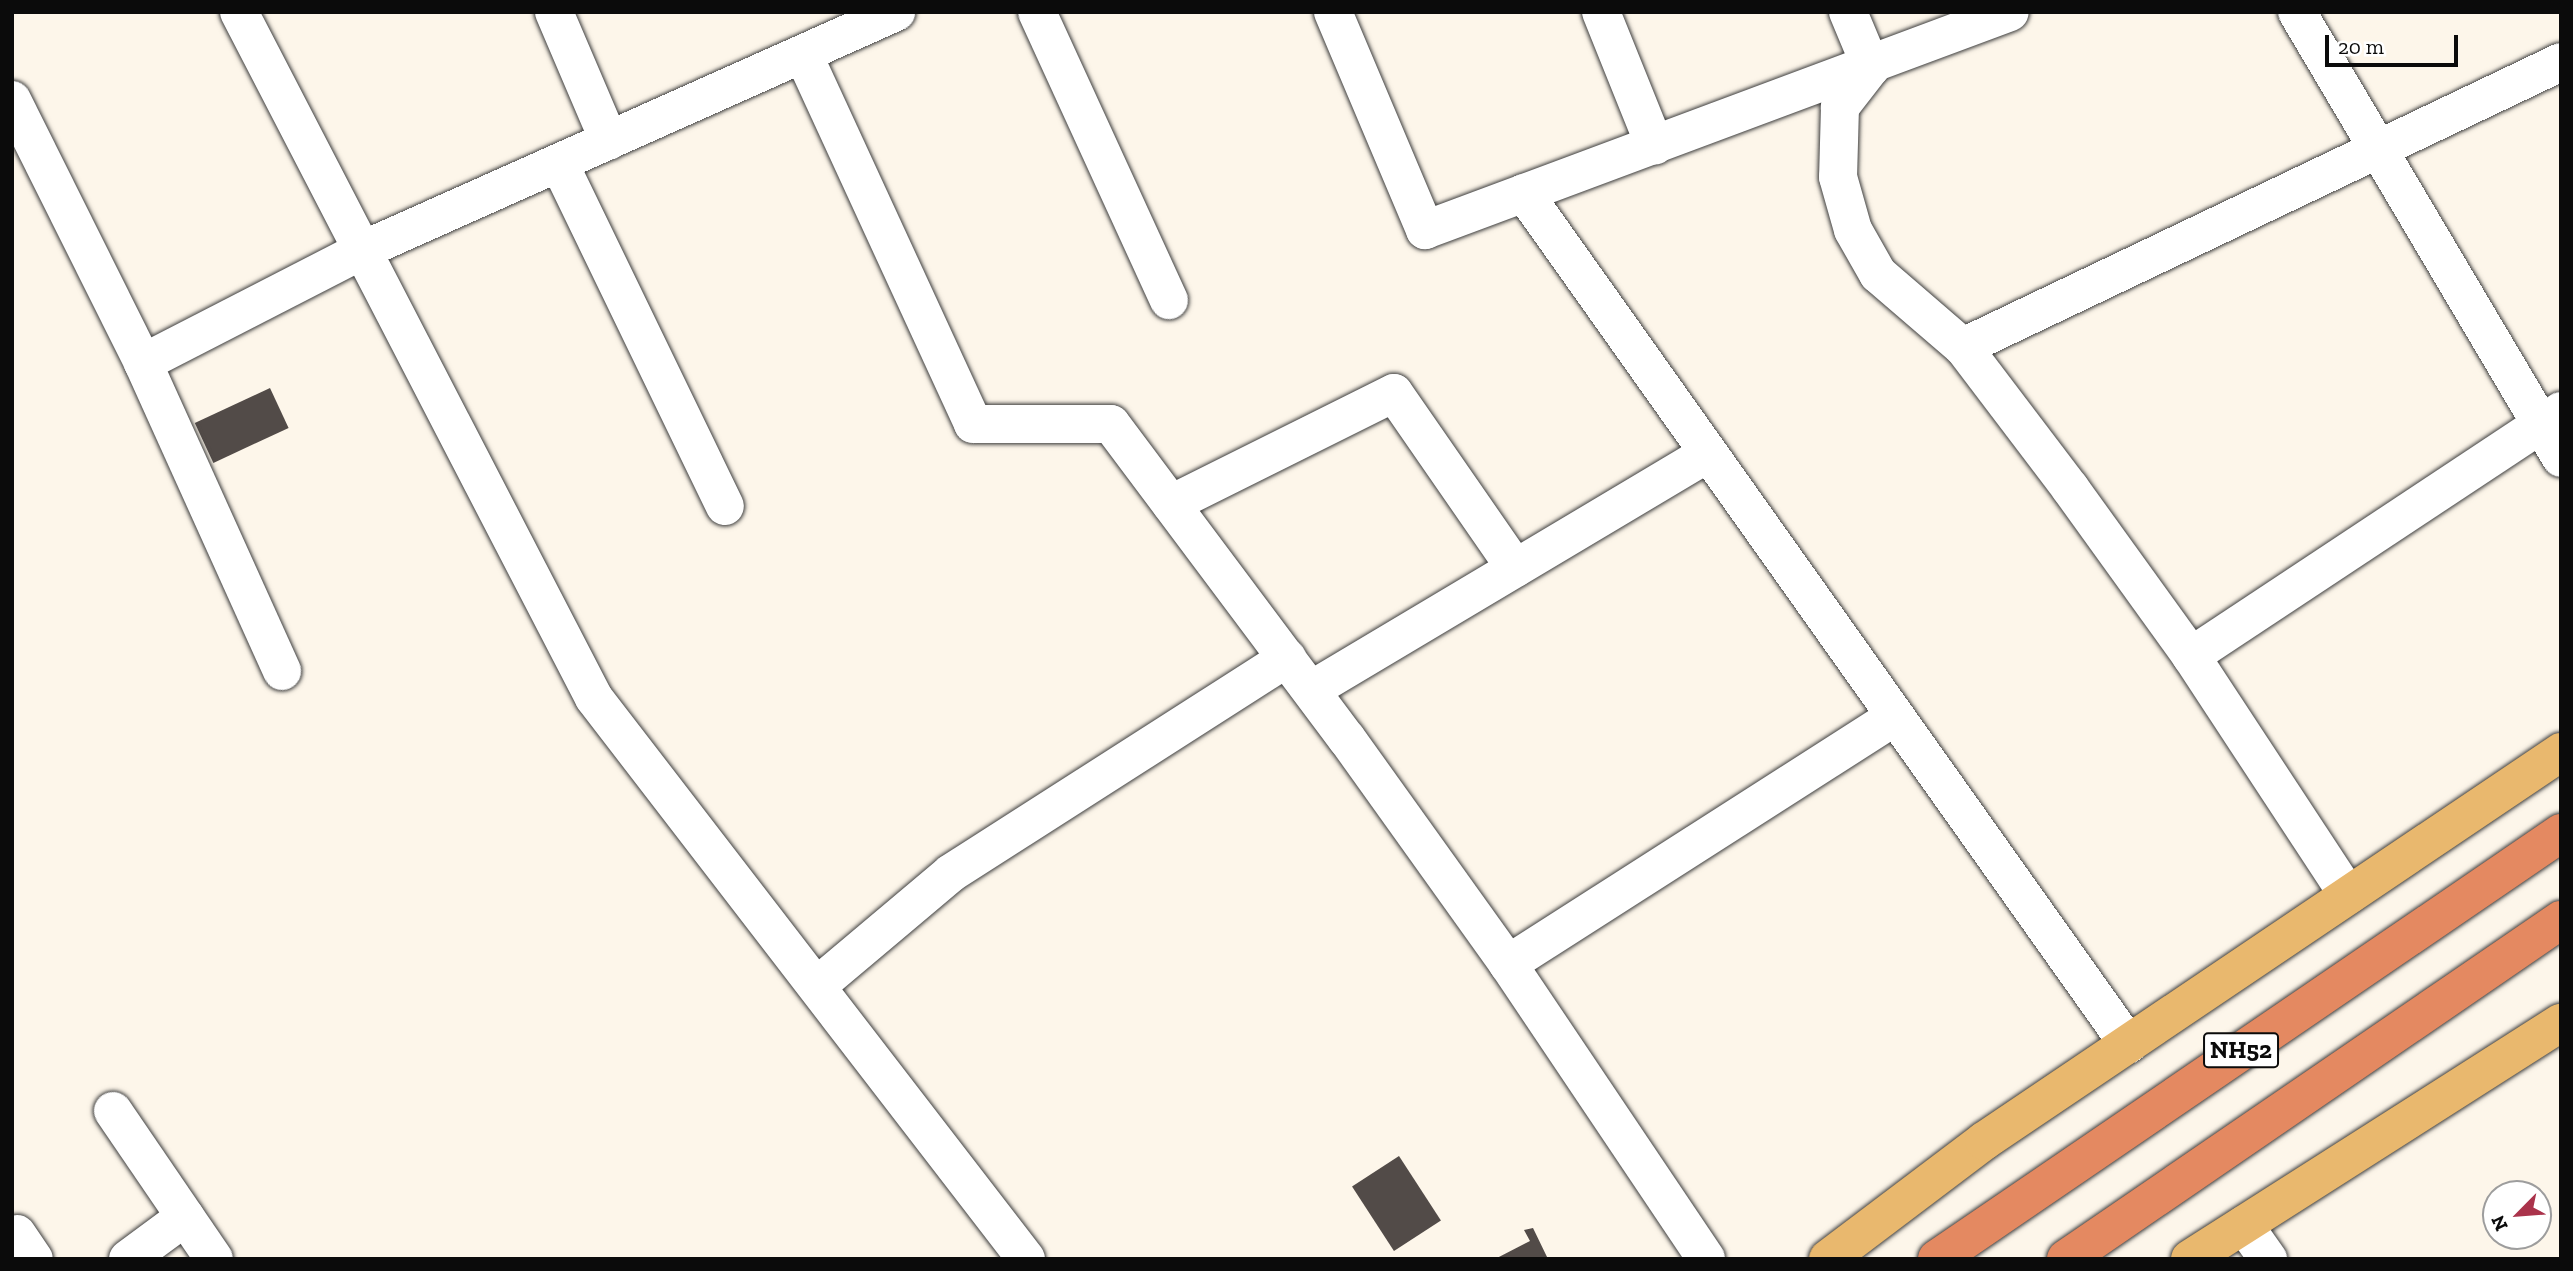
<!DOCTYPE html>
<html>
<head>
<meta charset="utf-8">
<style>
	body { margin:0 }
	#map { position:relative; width:2573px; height:1271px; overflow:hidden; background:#fdf6ea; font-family:"Zilla Slab",serif }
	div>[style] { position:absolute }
	.building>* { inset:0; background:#524b48; transform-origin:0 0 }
	.roads { filter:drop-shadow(0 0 2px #3e3e3e) drop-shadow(0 0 2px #3e3e3e) }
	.minor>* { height:38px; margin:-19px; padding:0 19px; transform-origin:19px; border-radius:19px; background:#fff }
	.major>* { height:38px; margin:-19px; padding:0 19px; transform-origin:19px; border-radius:19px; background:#e9b86e }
	.highway>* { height:38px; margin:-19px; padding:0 19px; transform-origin:19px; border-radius:19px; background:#e48961 }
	span { translate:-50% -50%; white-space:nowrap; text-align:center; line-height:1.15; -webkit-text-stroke:7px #fff; paint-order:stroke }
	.shield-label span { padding:2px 5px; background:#fff; border:2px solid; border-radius:5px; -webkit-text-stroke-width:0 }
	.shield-label { font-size:24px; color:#0b0b0b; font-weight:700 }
	.frame { position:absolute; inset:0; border:14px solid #0b0b0b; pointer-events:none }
	.north { position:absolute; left:2482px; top:1180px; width:70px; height:70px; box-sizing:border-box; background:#fff; border:2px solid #9d9d9d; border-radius:50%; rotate:245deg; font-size:19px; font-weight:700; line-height:28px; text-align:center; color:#0b0b0b }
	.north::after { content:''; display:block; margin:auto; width:24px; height:32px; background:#aa334b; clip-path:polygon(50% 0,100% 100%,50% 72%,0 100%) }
	.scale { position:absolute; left:2325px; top:35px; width:133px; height:32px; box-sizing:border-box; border:4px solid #0b0b0b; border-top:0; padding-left:9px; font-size:21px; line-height:24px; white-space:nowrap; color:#0b0b0b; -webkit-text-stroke:5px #fff; paint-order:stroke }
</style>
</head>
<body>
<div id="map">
	<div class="building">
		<div style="left:270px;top:388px;width:44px;height:83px;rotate:65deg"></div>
		<div style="left:1399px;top:1156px;width:77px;height:56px;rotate:57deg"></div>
		<div style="clip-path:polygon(1533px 1228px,1548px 1259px,1495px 1259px,1530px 1241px,1524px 1230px)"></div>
	</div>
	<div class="roads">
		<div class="minor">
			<div style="left:239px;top:12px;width:772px;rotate:62.64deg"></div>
			<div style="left:594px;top:698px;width:708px;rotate:52.4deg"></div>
			<div style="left:554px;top:12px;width:140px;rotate:66.9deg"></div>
			<div style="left:1037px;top:12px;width:317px;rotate:65.4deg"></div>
			<div style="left:1333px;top:12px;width:237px;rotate:67.1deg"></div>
			<div style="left:1425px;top:230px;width:624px;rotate:-20.44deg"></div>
			<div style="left:1601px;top:12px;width:144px;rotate:68.1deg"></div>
			<div style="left:1848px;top:12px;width:60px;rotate:67.3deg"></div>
			<div style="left:1871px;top:67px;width:51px;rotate:127.8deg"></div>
			<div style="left:1840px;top:107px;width:70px;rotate:91.6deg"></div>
			<div style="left:1838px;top:177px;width:55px;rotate:74.2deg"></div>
			<div style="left:1853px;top:230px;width:51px;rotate:60.4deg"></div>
			<div style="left:1878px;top:274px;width:112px;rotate:40.7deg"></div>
			<div style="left:1963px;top:347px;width:177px;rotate:52.8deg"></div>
			<div style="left:2070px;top:488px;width:207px;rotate:54.2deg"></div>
			<div style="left:2191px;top:656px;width:286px;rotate:56.7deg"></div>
			<div style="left:2297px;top:12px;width:518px;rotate:59.38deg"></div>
			<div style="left:803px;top:54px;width:407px;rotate:65.3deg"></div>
			<div style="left:973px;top:424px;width:138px"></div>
			<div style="left:1111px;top:424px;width:394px;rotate:53.2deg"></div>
			<div style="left:1347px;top:739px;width:277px;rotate:54.4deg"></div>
			<div style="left:1508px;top:964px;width:355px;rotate:56.1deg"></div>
			<div style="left:12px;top:100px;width:294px;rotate:63.5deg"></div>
			<div style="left:143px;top:363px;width:338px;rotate:65.7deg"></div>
			<div style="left:559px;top:163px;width:381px;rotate:64.2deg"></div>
			<div style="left:1524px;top:193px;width:1044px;rotate:54.63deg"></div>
			<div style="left:1963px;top:347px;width:662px;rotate:-25.48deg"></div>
			<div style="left:143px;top:363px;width:247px;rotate:-27.2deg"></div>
			<div style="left:363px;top:250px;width:584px;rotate:-24.06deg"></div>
			<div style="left:1171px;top:504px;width:249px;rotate:-26.5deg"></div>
			<div style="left:1394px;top:393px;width:213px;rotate:55.3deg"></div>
			<div style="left:2191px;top:656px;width:444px;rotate:-33.5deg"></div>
			<div style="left:1311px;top:690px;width:461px;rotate:-30.8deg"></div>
			<div style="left:1508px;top:964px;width:458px;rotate:-32.6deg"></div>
			<div style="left:817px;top:986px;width:175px;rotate:-40.1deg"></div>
			<div style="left:951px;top:873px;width:399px;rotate:-32.6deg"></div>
			<div style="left:113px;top:1111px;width:179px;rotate:55.7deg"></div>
			<div style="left:2244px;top:1225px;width:42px;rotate:54.8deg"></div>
			<div style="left:17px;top:1234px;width:30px;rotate:56deg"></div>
			<div style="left:128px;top:1259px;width:71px;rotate:-36.4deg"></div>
		</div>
		<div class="major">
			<div style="left:1828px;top:1259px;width:196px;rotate:-37.1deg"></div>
			<div style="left:1984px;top:1141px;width:696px;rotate:-33.99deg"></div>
			<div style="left:2190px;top:1259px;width:440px;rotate:-32.5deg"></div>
		</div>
		<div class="highway">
			<div style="left:1937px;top:1259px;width:756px;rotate:-34.32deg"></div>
			<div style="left:2066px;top:1259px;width:600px;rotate:-34.41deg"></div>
		</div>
	</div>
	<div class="shield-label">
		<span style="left:2241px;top:1050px">NH52</span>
	</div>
	<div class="frame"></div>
	<div class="north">N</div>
	<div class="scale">20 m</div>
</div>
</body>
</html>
